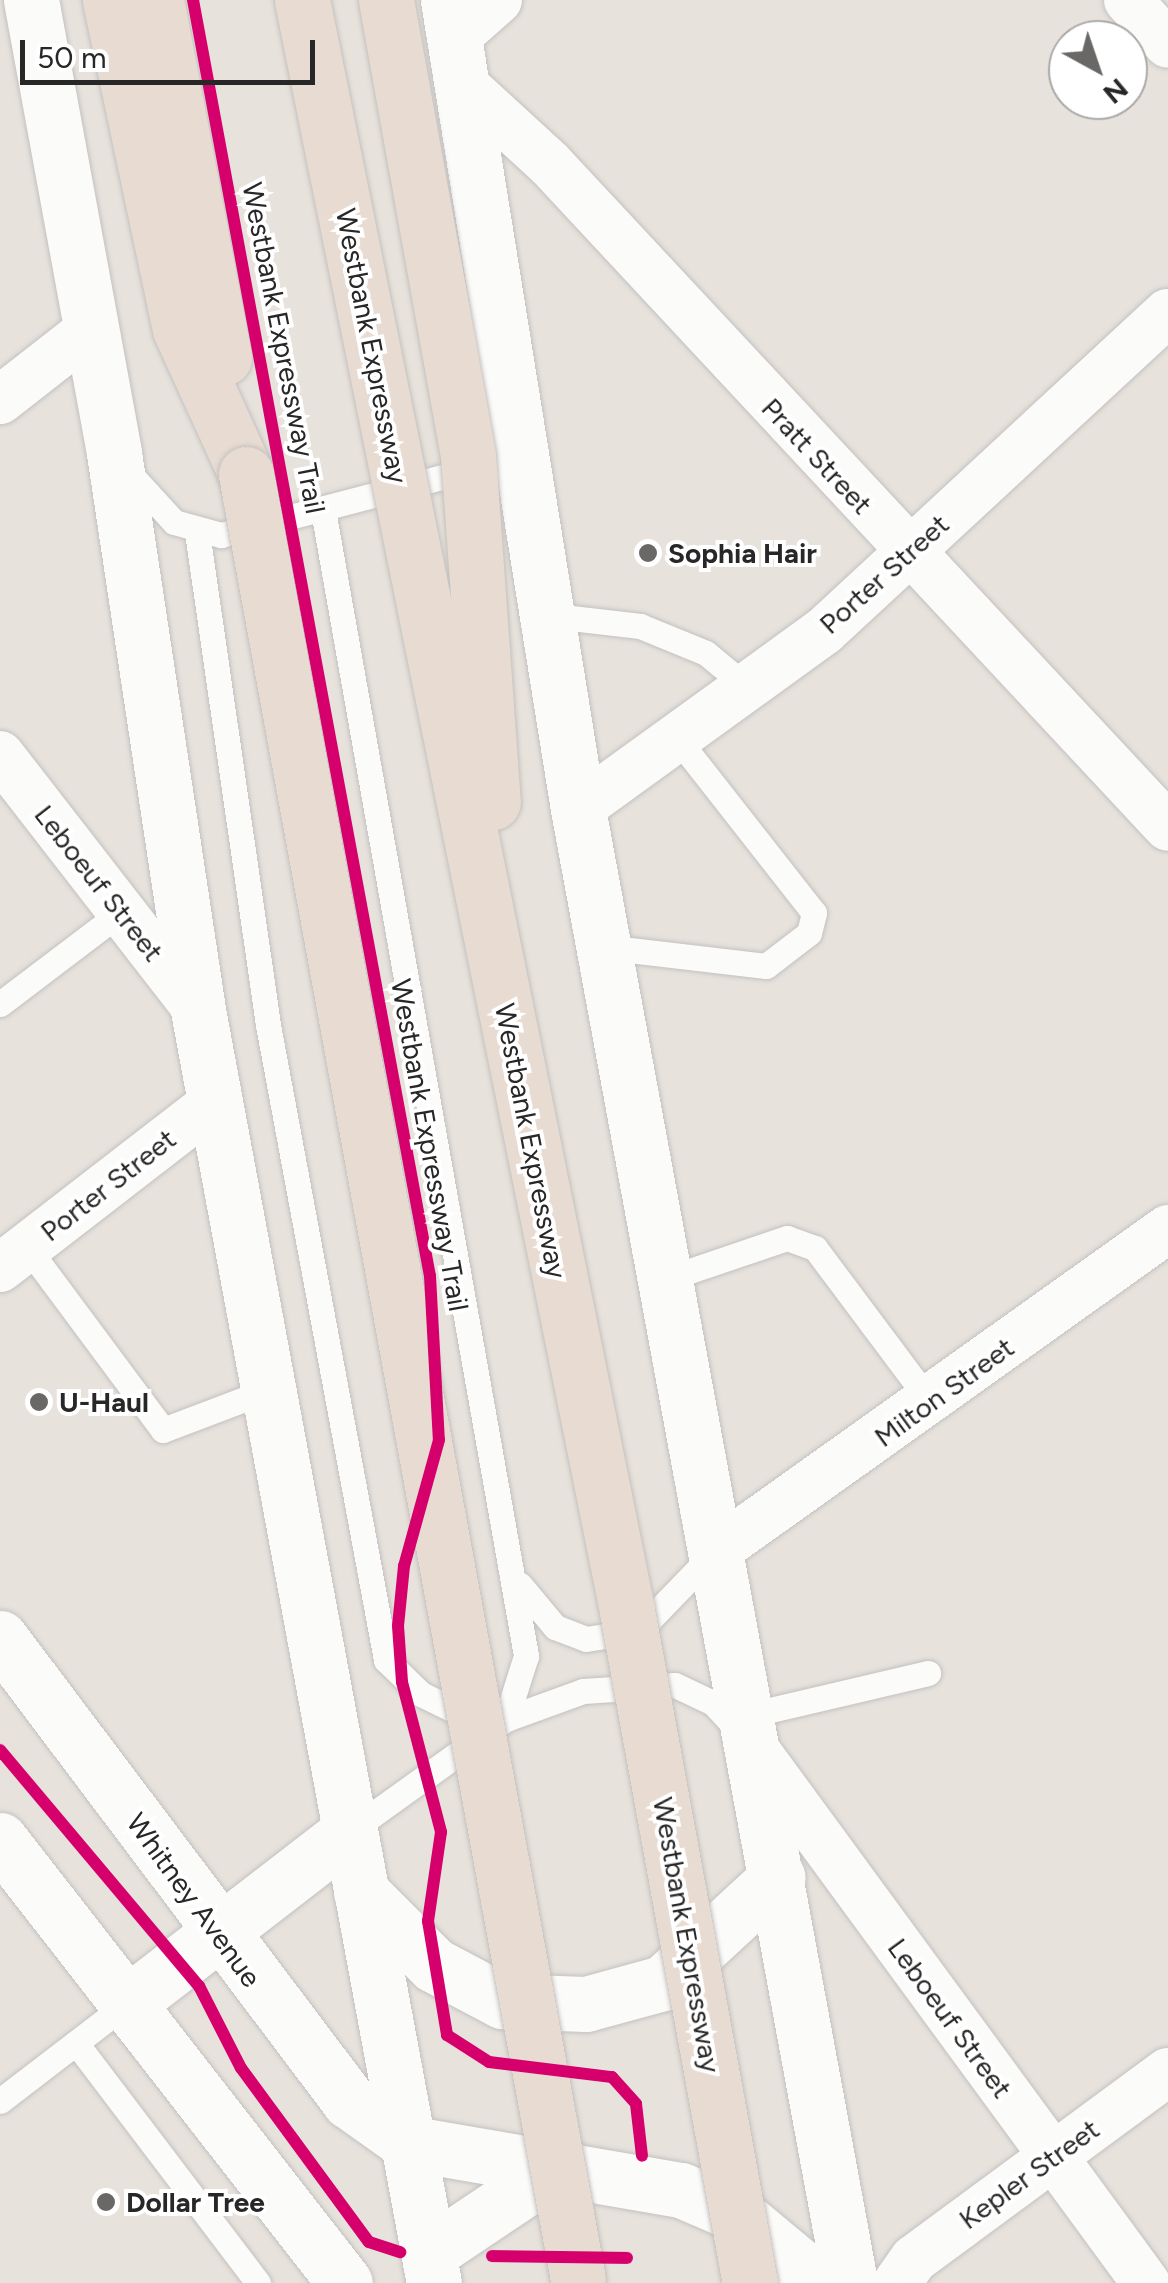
<!DOCTYPE html>
<html>
<head>
<meta charset="utf-8">
<style>
	body { margin:0 }
	#map { position:relative; width:1168px; height:2283px; overflow:hidden; background:#e7e2db; font-family:Figtree,sans-serif }
	div>[style] { position:absolute }
	.roads { filter:drop-shadow(0 0 2px #c3c1c2) drop-shadow(0 0 2px #c3c1c2) }
	.lane>* { height:25px; margin:-12.5px; padding:0 12.5px; transform-origin:12.5px; border-radius:12.5px; background:#fbfbfa }
	.street>* { height:48px; margin:-24px; padding:0 24px; transform-origin:24px; border-radius:24px; background:#fbfbfa }
	.secondary>* { height:55px; margin:-27.5px; padding:0 27.5px; transform-origin:27.5px; border-radius:27.5px; background:#fbfbfa }
	.highway>* { height:55px; margin:-27.5px; padding:0 27.5px; transform-origin:27.5px; border-radius:27.5px; background:#e8dbd1 }
	.bridges { filter:drop-shadow(0 0 2px #c3c1bf) drop-shadow(0 0 2px #c3c1bf) }
	.highway-bridge>* { height:55px; margin:-27.5px; padding:0 27.5px; transform-origin:27.5px; border-radius:27.5px; background:#e8dbd1 }
	.cycleway>* { height:12px; margin:-6px; padding:0 6px; transform-origin:6px; border-radius:6px; background:#d6006c }
	.dots>* { width:28px; height:28px; translate:-50% -50%; box-sizing:border-box; border:5px solid #fff; border-radius:50% }
	span { translate:-50% -50%; white-space:nowrap; text-align:center; line-height:1.15; -webkit-text-stroke:8px #fff; paint-order:stroke }
	.street-label { font-size:28px; color:#272727 }
	.poi-label { font-size:28px; color:#272727; font-weight:700 }
	.left { translate:0 -50%; text-align:left }
	.north { position:absolute; left:1048px; top:20px; width:100px; height:100px; box-sizing:border-box; background:#fff; border:2px solid #a9a9a9; border-radius:50%; rotate:140deg; font-size:28px; font-weight:700; line-height:40px; text-align:center; color:#272727 }
	.north::after { content:''; display:block; margin:auto; width:35px; height:45px; background:#6a6866; clip-path:polygon(50% 0,100% 100%,50% 72%,0 100%) }
	.scale { position:absolute; left:20px; top:40px; width:295px; height:45px; box-sizing:border-box; border:5px solid #272727; border-top:0; padding-left:12px; font-size:30px; line-height:35px; white-space:nowrap; color:#272727; -webkit-text-stroke:8px #fff; paint-order:stroke }
</style>
</head>
<body>
<div id="map">
	<div class="roads">
		<div class="lane">
			<div style="left:130px;top:474px;width:65px;rotate:47.5deg"></div>
			<div style="left:174px;top:522px;width:49px;rotate:15.5deg"></div>
			<div style="left:221px;top:535px;width:260px;rotate:-14.7deg"></div>
			<div style="left:323px;top:510px;width:1164px;rotate:79.95deg"></div>
			<div style="left:526px;top:1656px;width:66px;rotate:107.6deg"></div>
			<div style="left:197px;top:532px;width:498px;rotate:81.8deg"></div>
			<div style="left:268px;top:1025px;width:646px;rotate:79.47deg"></div>
			<div style="left:386px;top:1660px;width:49px;rotate:44.2deg"></div>
			<div style="left:421px;top:1694px;width:46px;rotate:26deg"></div>
			<div style="left:462px;top:1714px;width:44px;rotate:6.5deg"></div>
			<div style="left:545px;top:615px;width:96px;rotate:6.6deg"></div>
			<div style="left:640px;top:626px;width:71px;rotate:22.2deg"></div>
			<div style="left:706px;top:653px;width:53px;rotate:39.7deg"></div>
			<div style="left:604px;top:947px;width:163px;rotate:6.7deg"></div>
			<div style="left:766px;top:966px;width:54px;rotate:-37.5deg"></div>
			<div style="left:809px;top:933px;width:21px;rotate:-76deg"></div>
			<div style="left:814px;top:913px;width:222px;rotate:-128.1deg"></div>
			<div style="left:0;top:1004px;width:152px;rotate:-37.2deg"></div>
			<div style="left:27px;top:1247px;width:228px;rotate:53.4deg"></div>
			<div style="left:163px;top:1430px;width:116px;rotate:-20.8deg"></div>
			<div style="left:666px;top:1279px;width:128px;rotate:-18.7deg"></div>
			<div style="left:787px;top:1238px;width:30px;rotate:20deg"></div>
			<div style="left:815px;top:1248px;width:192px;rotate:53.2deg"></div>
			<div style="left:520px;top:1585px;width:55px;rotate:50.2deg"></div>
			<div style="left:555px;top:1627px;width:33px;rotate:21deg"></div>
			<div style="left:586px;top:1639px;width:31px;rotate:-9deg"></div>
			<div style="left:617px;top:1634px;width:36px;rotate:-24deg"></div>
			<div style="left:650px;top:1619px;width:95px;rotate:-45.9deg"></div>
			<div style="left:749px;top:1715px;width:184px;rotate:-13.2deg"></div>
			<div style="left:350px;top:1831px;width:192px;rotate:-35.7deg"></div>
			<div style="left:506px;top:1719px;width:82px;rotate:-20deg"></div>
			<div style="left:583px;top:1691px;width:92px;rotate:-3.7deg"></div>
			<div style="left:675px;top:1685px;width:42px;rotate:25.3deg"></div>
			<div style="left:713px;top:1703px;width:37px;rotate:47deg"></div>
			<div style="left:76px;top:2043px;width:301px;rotate:52.8deg"></div>
			<div style="left:0;top:2101px;width:163px;rotate:-37.5deg"></div>
		</div>
		<div class="street">
			<div style="left:1128px;top:0;width:59px;rotate:47.7deg"></div>
			<div style="left:456px;top:37px;width:56px;rotate:-41.4deg"></div>
			<div style="left:465px;top:86px;width:115px;rotate:42.5deg"></div>
			<div style="left:550px;top:164px;width:906px;rotate:47.01deg"></div>
			<div style="left:0;top:400px;width:117px;rotate:-38deg"></div>
			<div style="left:0;top:755px;width:323px;rotate:52.2deg"></div>
			<div style="left:578px;top:809px;width:304px;rotate:-35.9deg"></div>
			<div style="left:824px;top:631px;width:468px;rotate:-42.8deg"></div>
			<div style="left:0;top:1268px;width:273px;rotate:-37.7deg"></div>
			<div style="left:716px;top:1551px;width:555px;rotate:-35.47deg"></div>
			<div style="left:756px;top:1751px;width:660px;rotate:53.76deg"></div>
			<div style="left:897px;top:2283px;width:29px;rotate:-55deg"></div>
			<div style="left:914px;top:2259px;width:315px;rotate:-36.4deg"></div>
		</div>
		<div class="secondary">
			<div style="left:31px;top:0;width:461px;rotate:79.6deg"></div>
			<div style="left:114px;top:453px;width:563px;rotate:81.42deg"></div>
			<div style="left:198px;top:1010px;width:1295px;rotate:79.5deg"></div>
			<div style="left:448px;top:0;width:819px;rotate:80.87deg"></div>
			<div style="left:578px;top:809px;width:1499px;rotate:79.54deg"></div>
			<div style="left:0;top:1638px;width:580px;rotate:52.99deg"></div>
			<div style="left:349px;top:2101px;width:72px;rotate:35.4deg"></div>
			<div style="left:408px;top:2143px;width:277px;rotate:9.8deg"></div>
			<div style="left:681px;top:2190px;width:61px;rotate:23.2deg"></div>
			<div style="left:737px;top:2214px;width:108px;rotate:39.7deg"></div>
			<div style="left:0;top:1840px;width:561px;rotate:52.09deg"></div>
			<div style="left:361px;top:1892px;width:103px;rotate:45deg"></div>
			<div style="left:434px;top:1965px;width:77px;rotate:27.9deg"></div>
			<div style="left:502px;top:2001px;width:84px;rotate:2deg"></div>
			<div style="left:586px;top:2004px;width:80px;rotate:-15.3deg"></div>
			<div style="left:663px;top:1983px;width:156px;rotate:-42.7deg"></div>
			<div style="left:129px;top:2002px;width:279px;rotate:-37.7deg"></div>
			<div style="left:429px;top:2253px;width:160px;rotate:-33.8deg"></div>
		</div>
		<div class="highway">
			<div style="left:110px;top:0;width:336px;rotate:78deg"></div>
			<div style="left:180px;top:329px;width:159px;rotate:65.5deg"></div>
			<div style="left:156px;top:0;width:364px;rotate:79.2deg"></div>
		</div>
	</div>
	<div class="bridges">
		<div class="highway-bridge">
			<div style="left:302px;top:0;width:1643px;rotate:78.59deg"></div>
			<div style="left:627px;top:1611px;width:683px;rotate:79.63deg"></div>
			<div style="left:386px;top:0;width:462px;rotate:79.8deg"></div>
			<div style="left:468px;top:455px;width:348px;rotate:85.9deg"></div>
			<div style="left:246px;top:474px;width:1835px;rotate:79.58deg"></div>
		</div>
	</div>
	<div class="cycleway">
		<div style="left:193px;top:0;width:1298px;rotate:79.48deg"></div>
		<div style="left:430px;top:1276px;width:164px;rotate:86.9deg"></div>
		<div style="left:439px;top:1440px;width:131px;rotate:105.5deg"></div>
		<div style="left:404px;top:1566px;width:60px;rotate:95.7deg"></div>
		<div style="left:398px;top:1626px;width:56px;rotate:85.9deg"></div>
		<div style="left:402px;top:1682px;width:155px;rotate:75.4deg"></div>
		<div style="left:441px;top:1832px;width:90px;rotate:98.3deg"></div>
		<div style="left:428px;top:1921px;width:116px;rotate:80.5deg"></div>
		<div style="left:447px;top:2035px;width:50px;rotate:32.7deg"></div>
		<div style="left:489px;top:2062px;width:124px;rotate:7deg"></div>
		<div style="left:612px;top:2077px;width:36px;rotate:48deg"></div>
		<div style="left:636px;top:2104px;width:52px;rotate:83.4deg"></div>
		<div style="left:0;top:1750px;width:309px;rotate:49.9deg"></div>
		<div style="left:199px;top:1986px;width:92px;rotate:62.9deg"></div>
		<div style="left:241px;top:2068px;width:216px;rotate:53.7deg"></div>
		<div style="left:369px;top:2242px;width:33px;rotate:18deg"></div>
		<div style="left:492px;top:2256px;width:135px;rotate:0.8deg"></div>
	</div>
	<div class="dots">
		<div style="left:648px;top:553px;background:#6a6866"></div>
		<div style="left:39px;top:1402px;background:#6a6866"></div>
		<div style="left:106px;top:2202px;background:#6a6866"></div>
	</div>
	<div class="street-label">
		<span style="left:372px;top:346px;rotate:79deg">Westbank Expressway</span>
		<span style="left:284px;top:348px;rotate:79deg">Westbank Expressway Trail</span>
		<span style="left:817px;top:456px;rotate:47deg">Pratt Street</span>
		<span style="left:884px;top:574px;rotate:-42deg">Porter Street</span>
		<span style="left:99px;top:883px;rotate:52deg">Leboeuf Street</span>
		<span style="left:531px;top:1141px;rotate:79deg">Westbank Expressway</span>
		<span style="left:430px;top:1145px;rotate:80deg">Westbank Expressway Trail</span>
		<span style="left:108px;top:1185px;rotate:-38deg">Porter Street</span>
		<span style="left:944px;top:1392px;rotate:-36deg">Milton Street</span>
		<span style="left:194px;top:1900px;rotate:54deg">Whitney Avenue</span>
		<span style="left:687px;top:1935px;rotate:80deg">Westbank Expressway</span>
		<span style="left:950px;top:2018px;rotate:54deg">Leboeuf Street</span>
		<span style="left:1029px;top:2174px;rotate:-36deg">Kepler Street</span>
	</div>
	<div class="poi-label">
		<span class="left" style="left:668px;top:553px">Sophia Hair</span>
		<span class="left" style="left:59px;top:1402px">U-Haul</span>
		<span class="left" style="left:126px;top:2202px">Dollar Tree</span>
	</div>
	<div class="north">N</div>
	<div class="scale">50 m</div>
</div>
</body>
</html>
